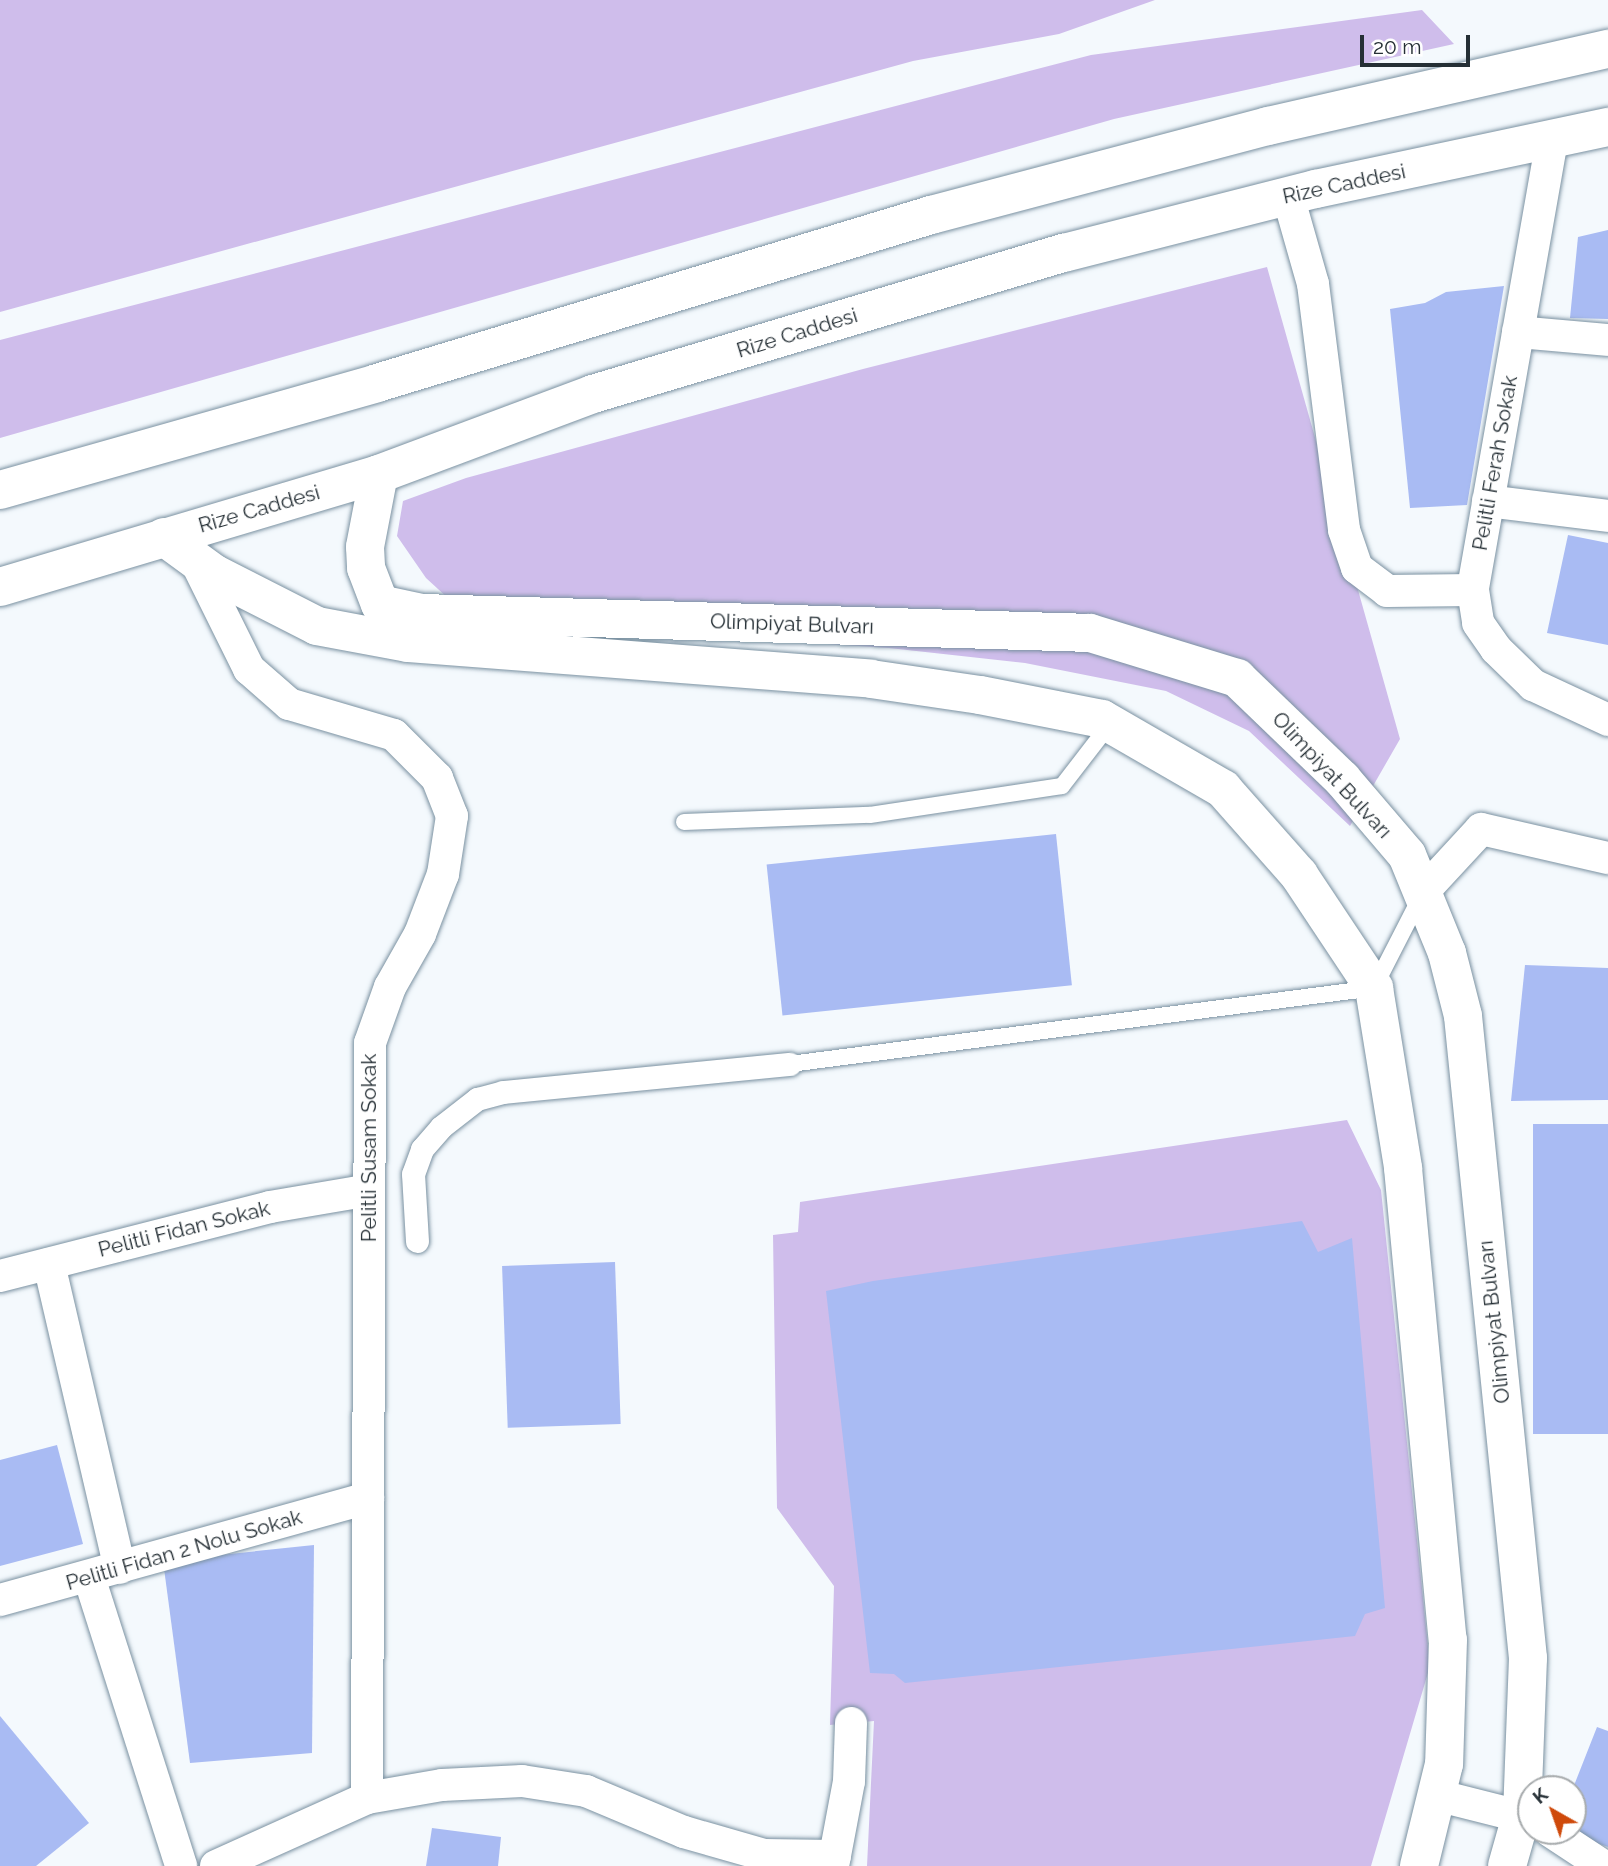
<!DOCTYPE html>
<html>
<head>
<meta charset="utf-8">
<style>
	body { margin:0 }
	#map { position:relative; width:1608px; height:1866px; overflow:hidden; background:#f4f9fd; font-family:Raleway,sans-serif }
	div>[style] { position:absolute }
	.green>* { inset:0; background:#cfbdeb }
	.building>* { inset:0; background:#a9bbf3; transform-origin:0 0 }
	.roads { filter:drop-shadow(0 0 2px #7a91a1) drop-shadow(0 0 2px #7a91a1) }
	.service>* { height:16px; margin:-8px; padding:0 8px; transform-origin:8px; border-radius:8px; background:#fff }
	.pedestrian>* { height:23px; margin:-11.5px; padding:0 11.5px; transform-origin:11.5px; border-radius:11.5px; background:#fff }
	.minor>* { height:32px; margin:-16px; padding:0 16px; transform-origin:16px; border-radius:16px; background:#fff }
	.secondary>* { height:38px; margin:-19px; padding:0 19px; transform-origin:19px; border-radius:19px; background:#fff }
	.trunk>* { height:38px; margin:-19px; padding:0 19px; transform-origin:19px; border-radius:19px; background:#fff }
	span { translate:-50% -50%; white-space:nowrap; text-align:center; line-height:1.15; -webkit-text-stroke:5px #fff; paint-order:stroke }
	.street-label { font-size:21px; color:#252f35 }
	.north { position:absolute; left:1517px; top:1775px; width:70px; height:70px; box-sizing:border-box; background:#fff; border:2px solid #a8acae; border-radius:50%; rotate:320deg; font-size:19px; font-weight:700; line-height:28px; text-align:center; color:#252f35 }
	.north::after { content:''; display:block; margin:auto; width:24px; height:32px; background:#cf4a0b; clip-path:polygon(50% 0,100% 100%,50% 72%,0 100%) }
	.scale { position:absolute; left:1360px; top:35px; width:110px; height:32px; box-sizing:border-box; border:4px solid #252f35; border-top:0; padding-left:9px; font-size:21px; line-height:24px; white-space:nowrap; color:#252f35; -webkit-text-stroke:5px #fff; paint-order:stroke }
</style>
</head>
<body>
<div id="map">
	<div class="green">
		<div style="clip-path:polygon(0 0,1155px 0,1059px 34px,913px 61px,0 312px)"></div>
		<div style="clip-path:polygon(1422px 10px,1454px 44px,1114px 119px,0 438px,0 340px,1091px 55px)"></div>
		<div style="clip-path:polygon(1267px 267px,1400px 739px,1350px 826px,1249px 731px,1166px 691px,1025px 663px,889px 648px,595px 629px,462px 611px,426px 578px,397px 536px,403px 501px,466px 478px,863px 369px)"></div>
		<div style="clip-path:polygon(1347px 1120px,1381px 1190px,1430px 1666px,1371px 1866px,867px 1866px,874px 1721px,830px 1725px,834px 1586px,777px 1508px,773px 1235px,798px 1232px,800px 1202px)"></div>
	</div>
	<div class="building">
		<div style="clip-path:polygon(1608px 230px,1608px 319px,1570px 318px,1578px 237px)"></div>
		<div style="clip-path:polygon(1504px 286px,1467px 505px,1410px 508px,1390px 309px,1425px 303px,1446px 292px)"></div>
		<div style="clip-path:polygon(1568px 535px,1608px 543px,1608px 645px,1547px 633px)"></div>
		<div style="left:1056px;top:834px;width:152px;height:291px;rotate:84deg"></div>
		<div style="clip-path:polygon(1525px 965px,1608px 968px,1608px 1100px,1511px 1101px)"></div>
		<div style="left:1608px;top:1124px;width:310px;height:75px;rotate:90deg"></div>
		<div style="clip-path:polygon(1302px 1221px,1318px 1252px,1352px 1238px,1385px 1608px,1365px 1614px,1355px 1636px,905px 1683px,894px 1674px,870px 1673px,826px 1291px,873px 1281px)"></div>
		<div style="left:615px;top:1262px;width:162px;height:113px;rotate:88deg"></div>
		<div style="clip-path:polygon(57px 1445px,83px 1544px,0 1566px,0 1460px)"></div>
		<div style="clip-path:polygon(314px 1545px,312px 1753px,190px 1763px,163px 1561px)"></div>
		<div style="clip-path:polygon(0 1716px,89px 1823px,36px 1866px,0 1866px)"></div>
		<div style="clip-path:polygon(1597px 1727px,1608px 1731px,1608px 1847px,1563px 1831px,1573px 1831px,1573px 1788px)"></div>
		<div style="clip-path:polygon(432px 1828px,501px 1837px,498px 1866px,426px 1866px)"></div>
	</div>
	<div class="roads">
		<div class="service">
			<div style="left:684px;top:822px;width:186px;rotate:-2.2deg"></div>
			<div style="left:870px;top:815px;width:194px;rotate:-8.6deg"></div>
			<div style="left:1062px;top:786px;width:78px;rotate:-52.3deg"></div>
			<div style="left:790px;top:1064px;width:589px;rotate:-7.41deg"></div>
			<div style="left:1374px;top:988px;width:101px;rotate:-62.9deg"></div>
		</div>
		<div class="pedestrian">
			<div style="left:417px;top:1241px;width:67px;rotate:-93.4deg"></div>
			<div style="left:413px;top:1174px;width:27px;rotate:-70deg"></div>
			<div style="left:422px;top:1149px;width:29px;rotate:-49deg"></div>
			<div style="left:441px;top:1127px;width:46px;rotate:-37.9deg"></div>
			<div style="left:477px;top:1099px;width:27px;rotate:-15deg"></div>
			<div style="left:503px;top:1092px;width:288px;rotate:-5.6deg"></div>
		</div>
		<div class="minor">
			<div style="left:1552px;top:140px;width:457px;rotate:100deg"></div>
			<div style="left:1473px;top:590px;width:33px;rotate:81deg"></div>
			<div style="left:1478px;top:623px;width:32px;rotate:55deg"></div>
			<div style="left:1496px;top:649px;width:52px;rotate:44.2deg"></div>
			<div style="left:1533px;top:685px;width:83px;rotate:25deg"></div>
			<div style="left:1288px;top:196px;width:91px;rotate:74.1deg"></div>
			<div style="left:1313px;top:284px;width:248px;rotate:82.8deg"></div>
			<div style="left:1344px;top:530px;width:40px;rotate:71.1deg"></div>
			<div style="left:1357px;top:568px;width:38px;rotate:37deg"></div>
			<div style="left:1387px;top:591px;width:86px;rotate:-0.7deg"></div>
			<div style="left:1518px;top:332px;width:90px;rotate:5.1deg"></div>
			<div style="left:1488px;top:501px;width:121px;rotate:7.1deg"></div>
			<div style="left:195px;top:560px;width:122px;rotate:63.6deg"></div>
			<div style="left:249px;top:669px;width:53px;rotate:41.2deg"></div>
			<div style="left:289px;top:704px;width:109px;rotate:16.4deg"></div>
			<div style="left:394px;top:735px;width:61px;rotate:45deg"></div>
			<div style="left:437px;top:778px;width:41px;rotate:68.5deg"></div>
			<div style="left:452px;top:816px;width:59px;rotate:98.8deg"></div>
			<div style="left:443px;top:874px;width:64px;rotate:111deg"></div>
			<div style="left:420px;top:934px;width:61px;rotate:119.5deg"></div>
			<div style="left:390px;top:987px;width:59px;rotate:109.7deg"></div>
			<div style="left:370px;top:1043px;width:755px;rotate:90.23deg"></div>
			<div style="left:1422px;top:893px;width:87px;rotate:-47.3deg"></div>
			<div style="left:1481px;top:829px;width:130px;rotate:12.9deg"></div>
			<div style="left:49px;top:1264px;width:312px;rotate:76.9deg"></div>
			<div style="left:0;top:1276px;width:279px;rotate:-14.3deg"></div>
			<div style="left:270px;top:1207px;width:100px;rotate:-9.7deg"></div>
			<div style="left:89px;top:1577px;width:303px;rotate:72.3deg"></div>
			<div style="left:0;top:1600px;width:382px;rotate:-15.5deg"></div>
			<div style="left:1436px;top:1795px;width:98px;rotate:14.2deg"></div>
			<div style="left:1550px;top:1831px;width:64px;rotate:33.4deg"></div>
			<div style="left:216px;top:1866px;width:166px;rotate:-24.2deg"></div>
			<div style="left:367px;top:1798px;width:76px;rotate:-9.8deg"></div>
			<div style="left:442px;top:1785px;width:80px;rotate:-2.9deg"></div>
			<div style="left:522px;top:1781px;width:65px;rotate:8.9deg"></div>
			<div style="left:586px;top:1791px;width:106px;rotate:22.7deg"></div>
			<div style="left:684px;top:1832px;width:83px;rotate:16deg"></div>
			<div style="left:764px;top:1855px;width:71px;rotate:0.8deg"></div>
			<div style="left:833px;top:1866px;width:86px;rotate:-79.3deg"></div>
			<div style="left:849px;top:1781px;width:58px;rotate:-88deg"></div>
		</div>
		<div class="secondary">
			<div style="left:379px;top:474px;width:74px;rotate:100.9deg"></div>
			<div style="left:365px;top:547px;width:21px;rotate:87deg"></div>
			<div style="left:366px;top:568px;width:39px;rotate:69deg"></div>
			<div style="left:380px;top:604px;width:43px;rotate:12.1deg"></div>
			<div style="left:422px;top:613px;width:668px;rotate:1.71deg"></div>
			<div style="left:1090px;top:633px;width:154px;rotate:17deg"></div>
			<div style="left:1237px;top:678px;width:146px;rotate:43.9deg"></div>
			<div style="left:1342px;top:779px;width:100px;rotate:49.5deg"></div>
			<div style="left:1407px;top:855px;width:106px;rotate:67.8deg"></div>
			<div style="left:1447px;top:953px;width:65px;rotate:75.7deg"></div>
			<div style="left:1463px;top:1016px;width:645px;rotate:84.22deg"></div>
			<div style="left:1528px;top:1658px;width:155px;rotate:92.2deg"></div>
			<div style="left:1522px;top:1813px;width:55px;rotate:105.8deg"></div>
			<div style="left:164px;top:537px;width:63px;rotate:36deg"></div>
			<div style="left:215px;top:574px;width:114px;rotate:27deg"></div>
			<div style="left:317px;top:626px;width:93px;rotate:10.6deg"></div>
			<div style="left:408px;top:643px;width:464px;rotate:4.4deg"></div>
			<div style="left:871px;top:679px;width:110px;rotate:8.4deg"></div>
			<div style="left:980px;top:695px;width:124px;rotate:11.1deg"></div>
			<div style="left:1102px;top:719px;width:140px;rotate:30deg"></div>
			<div style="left:1223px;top:789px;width:115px;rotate:48.5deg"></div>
			<div style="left:1299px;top:875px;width:136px;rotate:56.4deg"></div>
			<div style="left:1374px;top:988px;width:182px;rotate:80.8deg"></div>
			<div style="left:1403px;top:1168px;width:474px;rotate:84.6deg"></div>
			<div style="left:1448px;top:1640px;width:124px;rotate:91.8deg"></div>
			<div style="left:1444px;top:1764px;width:105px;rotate:103.8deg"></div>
		</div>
		<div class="trunk">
			<div style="left:0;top:490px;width:392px;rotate:-15.8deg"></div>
			<div style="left:377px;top:383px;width:579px;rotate:-16.87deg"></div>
			<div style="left:931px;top:215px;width:349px;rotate:-14.8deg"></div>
			<div style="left:1268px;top:126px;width:349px;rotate:-12.8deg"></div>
			<div style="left:0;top:587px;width:395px;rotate:-16.6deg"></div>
			<div style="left:379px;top:474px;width:228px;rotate:-20.5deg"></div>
			<div style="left:593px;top:394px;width:492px;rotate:-16.7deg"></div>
			<div style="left:1064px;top:253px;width:260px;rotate:-14.3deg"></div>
			<div style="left:1316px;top:189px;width:299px;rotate:-12deg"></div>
		</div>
	</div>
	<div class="street-label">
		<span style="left:1344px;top:184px;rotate:-12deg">Rize Caddesi</span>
		<span style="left:797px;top:333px;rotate:-17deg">Rize Caddesi</span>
		<span style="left:1495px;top:463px;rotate:-80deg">Pelitli Ferah Sokak</span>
		<span style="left:259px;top:509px;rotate:-16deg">Rize Caddesi</span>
		<span style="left:792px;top:624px;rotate:2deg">Olimpiyat Bulvarı</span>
		<span style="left:1332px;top:775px;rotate:47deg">Olimpiyat Bulvarı</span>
		<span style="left:369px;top:1148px;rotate:-90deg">Pelitli Susam Sokak</span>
		<span style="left:184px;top:1229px;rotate:-14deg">Pelitli Fidan Sokak</span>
		<span style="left:1494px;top:1322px;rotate:-96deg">Olimpiyat Bulvarı</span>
		<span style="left:184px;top:1550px;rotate:-16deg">Pelitli Fidan 2 Nolu Sokak</span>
	</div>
	<div class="north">K</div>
	<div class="scale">20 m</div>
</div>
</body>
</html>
